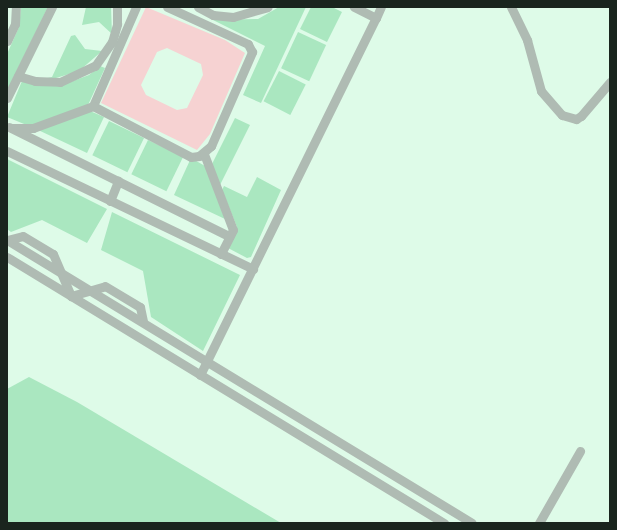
<!DOCTYPE html>
<html>
<head>
<meta charset="utf-8">
<style>
	body { margin:0 }
	#map { position:relative; width:617px; height:530px; overflow:hidden; background:#defbe8; font-family:Figtree,sans-serif }
	div>[style] { position:absolute }
	.green>* { inset:0; background:#aae7c0; transform-origin:0 0 }
	.building>* { inset:0; background:#f6d2d2 }
	.minor>* { height:9px; margin:-4.5px; padding:0 4.5px; transform-origin:4.5px; border-radius:4.5px; background:#afbbb3 }
	span { translate:-50% -50%; white-space:nowrap; text-align:center; line-height:1.15; -webkit-text-stroke:3.5px #defbe8; paint-order:stroke }
	.frame { position:absolute; inset:0; border:8px solid #1a251e; pointer-events:none }
</style>
</head>
<body>
<div id="map">
	<div class="green">
		<div style="clip-path:polygon(21px 7px,48px 7px,7px 91px,7px 54px,19px 27px)"></div>
		<div style="clip-path:polygon(86px 7px,111px 7px,112px 34px,99px 22px,82px 25px)"></div>
		<div style="clip-path:polygon(279px 7px,306px 7px,261px 103px,243px 95px,265px 46px,213px 20px,258px 19px)"></div>
		<div style="clip-path:polygon(311px 7px,332px 7px,342px 12px,327px 42px,300px 29px)"></div>
		<div style="left:298px;top:32px;width:31px;height:40px;rotate:25deg"></div>
		<div style="clip-path:polygon(75px 35px,85px 49px,102px 51px,79px 71px,56px 78px,47px 78px,52px 77px,71px 36px)"></div>
		<div style="clip-path:polygon(100px 66px,105px 68px,88px 105px,29px 126px,7px 117px,22px 81px,62px 85px,89px 75px)"></div>
		<div style="left:279px;top:71px;width:30px;height:34px;rotate:27deg"></div>
		<div style="clip-path:polygon(90px 111px,104px 117px,87px 153px,36px 129px)"></div>
		<div style="clip-path:polygon(235px 118px,250px 125px,220px 185px,212px 164px)"></div>
		<div style="left:109px;top:121px;width:39px;height:38px;rotate:26deg"></div>
		<div style="left:148px;top:140px;width:39px;height:38px;rotate:26deg"></div>
		<div style="clip-path:polygon(191px 158px,205px 166px,225px 219px,174px 195px)"></div>
		<div style="clip-path:polygon(7px 159px,107px 209px,87px 243px,42px 220px,11px 232px,7px 229px)"></div>
		<div style="clip-path:polygon(257px 177px,281px 190px,251px 257px,247px 258px,228px 248px,237px 227px,222px 190px,224px 186px,247px 197px)"></div>
		<div style="clip-path:polygon(112px 212px,240px 275px,203px 351px,151px 317px,143px 271px,101px 250px)"></div>
		<div style="clip-path:polygon(29px 377px,77px 402px,281px 523px,7px 523px,7px 389px)"></div>
	</div>
	<div class="building">
		<div style="clip-path:polygon(evenodd,146px 7px,225px 40px,245px 53px,210px 134px,197px 150px,101px 103px,146px 7px,167px 48px,201px 64px,203px 75px,187px 108px,177px 110px,146px 95px,141px 85px,157px 52px,167px 48px)"></div>
	</div>
	<div class="minor">
		<div style="left:136px;top:7px;width:108px;rotate:113.5deg"></div>
		<div style="left:93px;top:106px;width:110px;rotate:27.5deg"></div>
		<div style="left:191px;top:157px;width:8px;rotate:-7deg"></div>
		<div style="left:199px;top:156px;width:16px;rotate:-40deg"></div>
		<div style="left:211px;top:146px;width:103px;rotate:-66.4deg"></div>
		<div style="left:252px;top:52px;width:9px;rotate:-117deg"></div>
		<div style="left:248px;top:44px;width:89px;rotate:-155.4deg"></div>
		<div style="left:198px;top:7px;width:17px;rotate:28deg"></div>
		<div style="left:213px;top:15px;width:20px;rotate:6deg"></div>
		<div style="left:233px;top:17px;width:36px;rotate:-16deg"></div>
		<div style="left:511px;top:7px;width:37px;rotate:64deg"></div>
		<div style="left:527px;top:40px;width:53px;rotate:74.6deg"></div>
		<div style="left:541px;top:91px;width:32px;rotate:49deg"></div>
		<div style="left:562px;top:115px;width:15px;rotate:16deg"></div>
		<div style="left:576px;top:119px;width:6px;rotate:-31deg"></div>
		<div style="left:581px;top:116px;width:45px;rotate:-49.5deg"></div>
		<div style="left:376px;top:18px;width:12px;rotate:-66deg"></div>
		<div style="left:7px;top:41px;width:19px;rotate:-65deg"></div>
		<div style="left:15px;top:24px;width:17px;rotate:-87deg"></div>
		<div style="left:18px;top:76px;width:18px;rotate:16deg"></div>
		<div style="left:35px;top:81px;width:25px;rotate:2deg"></div>
		<div style="left:60px;top:82px;width:38px;rotate:-25deg"></div>
		<div style="left:95px;top:66px;width:29px;rotate:-55deg"></div>
		<div style="left:112px;top:42px;width:19px;rotate:-74deg"></div>
		<div style="left:117px;top:24px;width:17px;rotate:-90deg"></div>
		<div style="left:7px;top:98px;width:102px;rotate:-63.7deg"></div>
		<div style="left:9px;top:127px;width:246px;rotate:26.4deg"></div>
		<div style="left:12px;top:128px;width:21px"></div>
		<div style="left:33px;top:128px;width:64px;rotate:-20.1deg"></div>
		<div style="left:7px;top:151px;width:273px;rotate:25.6deg"></div>
		<div style="left:204px;top:154px;width:81px;rotate:69.1deg"></div>
		<div style="left:233px;top:230px;width:27px;rotate:117deg"></div>
		<div style="left:110px;top:201px;width:22px;rotate:-68deg"></div>
		<div style="left:7px;top:240px;width:544px;rotate:31.32deg"></div>
		<div style="left:7px;top:240px;width:16px;rotate:-14deg"></div>
		<div style="left:23px;top:236px;width:35px;rotate:31deg"></div>
		<div style="left:53px;top:254px;width:46px;rotate:66.8deg"></div>
		<div style="left:71px;top:296px;width:35px;rotate:-16deg"></div>
		<div style="left:105px;top:286px;width:41px;rotate:31deg"></div>
		<div style="left:140px;top:307px;width:14px;rotate:78deg"></div>
		<div style="left:7px;top:257px;width:512px;rotate:31.33deg"></div>
		<div style="left:200px;top:375px;width:398px;rotate:-63.8deg"></div>
		<div style="left:376px;top:18px;width:25px;rotate:-153deg"></div>
		<div style="left:539px;top:523px;width:83px;rotate:-60.3deg"></div>
	</div>
	<div class="frame"></div>
</div>
</body>
</html>
